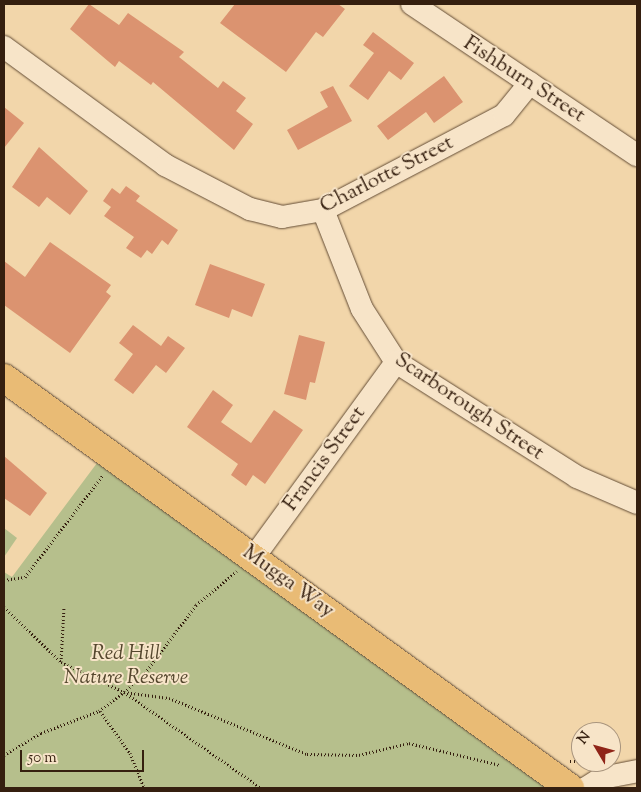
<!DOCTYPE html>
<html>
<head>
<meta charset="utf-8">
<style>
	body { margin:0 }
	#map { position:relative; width:641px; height:792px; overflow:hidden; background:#f2d6aa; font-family:"Sorts Mill Goudy",serif }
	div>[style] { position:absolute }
	.green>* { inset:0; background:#b6bf8c }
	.building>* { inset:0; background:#db9370 }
	.path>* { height:3px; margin-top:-1.5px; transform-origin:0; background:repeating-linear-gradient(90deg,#351f0f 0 1px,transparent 0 3.5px) }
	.roads { filter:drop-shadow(0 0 1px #644d36) drop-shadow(0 0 1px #644d36) }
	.minor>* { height:22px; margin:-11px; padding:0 11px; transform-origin:11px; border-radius:11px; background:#f7e4c8 }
	.major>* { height:28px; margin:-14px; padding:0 14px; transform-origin:14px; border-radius:14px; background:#e9bb75 }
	span { translate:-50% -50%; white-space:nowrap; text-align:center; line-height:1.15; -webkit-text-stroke:4px #f7e4c8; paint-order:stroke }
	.street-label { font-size:21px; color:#351f0f }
	.park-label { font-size:21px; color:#55472e; font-style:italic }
	.frame { position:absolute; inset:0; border:5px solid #351f0f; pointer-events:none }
	.north { position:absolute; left:571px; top:722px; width:50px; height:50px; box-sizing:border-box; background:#f7e4c8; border:1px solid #a9957e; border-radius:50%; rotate:307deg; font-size:14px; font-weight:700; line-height:20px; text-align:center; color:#351f0f }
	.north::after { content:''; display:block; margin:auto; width:18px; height:22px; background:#8f2418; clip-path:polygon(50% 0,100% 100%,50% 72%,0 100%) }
	.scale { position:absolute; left:20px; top:750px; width:124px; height:22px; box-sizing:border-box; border:2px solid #351f0f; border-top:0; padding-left:6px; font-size:15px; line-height:18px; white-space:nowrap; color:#351f0f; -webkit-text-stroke:4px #f7e4c8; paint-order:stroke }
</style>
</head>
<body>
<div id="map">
	<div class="green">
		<div style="clip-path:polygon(97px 463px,548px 788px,4px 788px,4px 572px,12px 577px)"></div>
		<div style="clip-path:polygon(4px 528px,17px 538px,4px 557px)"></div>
	</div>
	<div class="building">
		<div style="clip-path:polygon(89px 4px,119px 25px,128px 13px,184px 52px,179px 57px,218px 88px,223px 81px,246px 98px,236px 111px,253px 124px,234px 150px,153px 82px,151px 85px,119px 61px,115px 67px,70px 29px)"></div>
		<div style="clip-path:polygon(235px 4px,338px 4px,345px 9px,323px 37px,316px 32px,286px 72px,220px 23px)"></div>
		<div style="clip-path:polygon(373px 32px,414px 63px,401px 80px,389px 71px,368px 100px,349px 86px,374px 53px,363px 45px)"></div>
		<div style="clip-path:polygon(444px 76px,463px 102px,434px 123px,426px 112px,388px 140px,377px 126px)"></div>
		<div style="clip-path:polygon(333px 86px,352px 121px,298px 150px,287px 130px,328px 107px,320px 92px)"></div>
		<div style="clip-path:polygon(4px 107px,24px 123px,4px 148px)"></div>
		<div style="clip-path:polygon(39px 147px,88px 191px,70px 215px,47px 197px,39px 207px,12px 187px)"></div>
		<div style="clip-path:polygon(126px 186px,140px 196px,136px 201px,178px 230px,168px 245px,162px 240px,152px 254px,147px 250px,141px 258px,126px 248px,134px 237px,104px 216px,111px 207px,103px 201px,112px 188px,120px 194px)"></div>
		<div style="clip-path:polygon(50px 242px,111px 285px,106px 292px,111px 296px,70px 353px,4px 305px,4px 261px,25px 277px)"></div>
		<div style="clip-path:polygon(210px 264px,265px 284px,252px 317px,232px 309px,229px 318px,195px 305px)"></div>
		<div style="clip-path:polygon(133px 325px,161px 346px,168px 336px,185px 348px,166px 373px,156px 365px,133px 394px,114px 380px,133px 354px,119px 343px)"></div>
		<div style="clip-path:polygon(299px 335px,325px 342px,315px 383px,310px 382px,306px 400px,284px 394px)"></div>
		<div style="clip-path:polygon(213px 390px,233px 405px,221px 422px,251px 443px,274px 410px,303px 430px,265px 484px,253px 475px,246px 486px,231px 475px,238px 464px,187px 427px)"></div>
		<div style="clip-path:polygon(4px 456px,47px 493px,30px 516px,4px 498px)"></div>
	</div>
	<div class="path">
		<div style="left:4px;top:580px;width:21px;rotate:-8deg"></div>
		<div style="left:25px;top:577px;width:128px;rotate:-52.6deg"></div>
		<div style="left:4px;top:607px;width:79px;rotate:44deg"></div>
		<div style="left:61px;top:662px;width:70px;rotate:25.5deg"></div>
		<div style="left:124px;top:692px;width:167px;rotate:35deg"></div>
		<div style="left:61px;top:662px;width:55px;rotate:-86.9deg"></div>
		<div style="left:124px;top:692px;width:45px;rotate:7.6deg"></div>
		<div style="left:169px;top:698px;width:149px;rotate:22.1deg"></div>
		<div style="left:307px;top:754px;width:52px;rotate:1.1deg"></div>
		<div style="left:359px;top:755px;width:51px;rotate:-13.5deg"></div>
		<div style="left:409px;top:743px;width:94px;rotate:13.6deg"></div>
		<div style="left:100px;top:711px;width:52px;rotate:54.5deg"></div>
		<div style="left:130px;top:753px;width:38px;rotate:68deg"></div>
		<div style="left:4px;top:755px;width:43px;rotate:-30.7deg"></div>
		<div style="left:41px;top:733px;width:62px;rotate:-20.8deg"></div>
		<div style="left:99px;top:711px;width:31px;rotate:-37deg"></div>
		<div style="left:124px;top:692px;width:28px;rotate:-42deg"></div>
		<div style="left:145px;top:673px;width:85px;rotate:-53.1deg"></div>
		<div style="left:196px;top:605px;width:53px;rotate:-39.7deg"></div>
		<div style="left:570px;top:761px;width:11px"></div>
	</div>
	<div class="roads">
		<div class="minor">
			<div style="left:412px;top:4px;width:271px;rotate:33.9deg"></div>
			<div style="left:4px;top:47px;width:200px;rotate:36.2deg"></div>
			<div style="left:165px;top:165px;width:96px;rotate:27.4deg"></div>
			<div style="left:250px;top:209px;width:33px;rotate:14deg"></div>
			<div style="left:282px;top:217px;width:42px;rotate:-9.7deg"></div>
			<div style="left:323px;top:210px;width:204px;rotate:-27.7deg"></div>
			<div style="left:504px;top:115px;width:41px;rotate:-50.9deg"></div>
			<div style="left:323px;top:210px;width:106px;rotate:68.5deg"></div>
			<div style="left:362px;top:309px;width:63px;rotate:57.3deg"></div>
			<div style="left:396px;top:362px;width:214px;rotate:32.4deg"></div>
			<div style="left:577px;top:477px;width:65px;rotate:23.4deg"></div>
			<div style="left:254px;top:557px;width:241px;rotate:-53.9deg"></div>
			<div style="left:586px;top:788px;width:19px;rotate:-32deg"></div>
			<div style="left:602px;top:778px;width:36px;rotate:-11deg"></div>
		</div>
		<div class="major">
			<div style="left:4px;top:378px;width:699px;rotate:35.92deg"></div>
		</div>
	</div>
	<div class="street-label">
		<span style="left:524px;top:80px;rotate:33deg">Fishburn Street</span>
		<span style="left:387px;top:175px;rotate:-27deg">Charlotte Street</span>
		<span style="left:469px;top:407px;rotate:34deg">Scarborough Street</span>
		<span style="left:325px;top:459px;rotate:-54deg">Francis Street</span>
		<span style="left:288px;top:582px;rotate:36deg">Mugga Way</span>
	</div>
	<div class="park-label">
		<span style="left:126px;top:666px">Red Hill<br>Nature Reserve</span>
	</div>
	<div class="frame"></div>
	<div class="north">N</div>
	<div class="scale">50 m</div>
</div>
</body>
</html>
